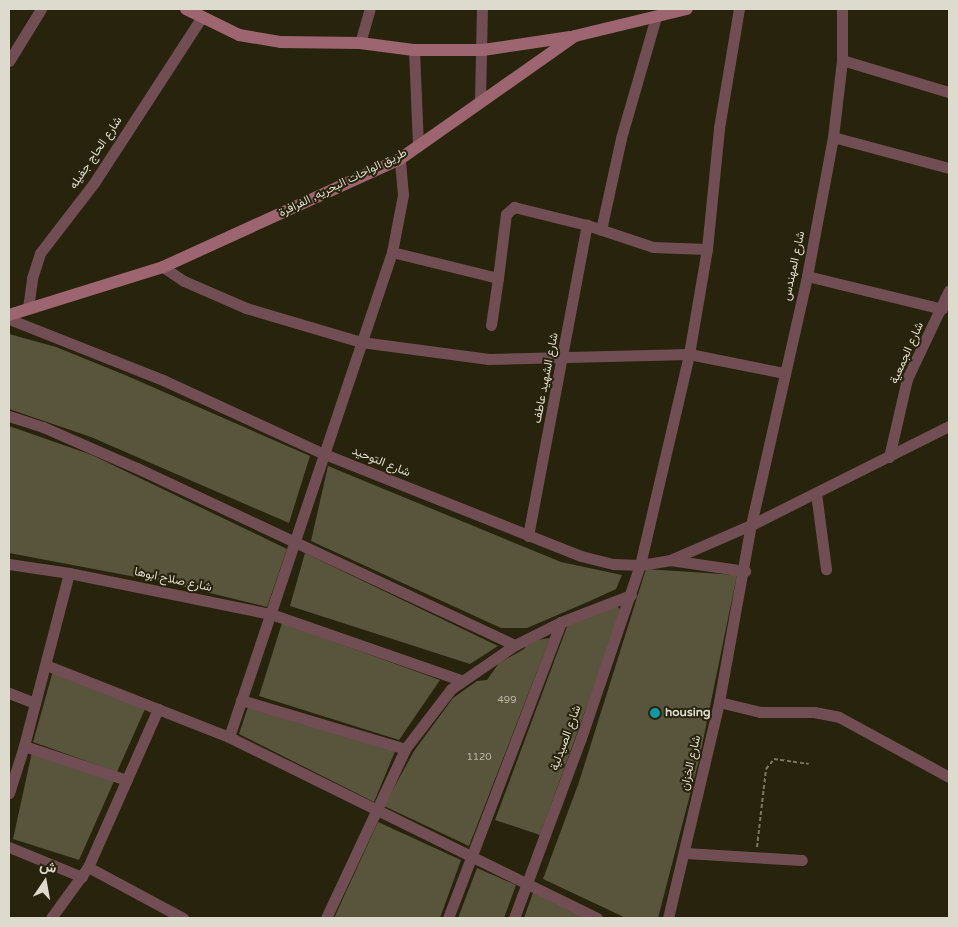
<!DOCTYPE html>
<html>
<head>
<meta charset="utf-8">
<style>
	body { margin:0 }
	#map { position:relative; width:958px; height:927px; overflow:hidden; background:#28230c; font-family:"Varela Round",Vazirmatn,sans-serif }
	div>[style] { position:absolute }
	.building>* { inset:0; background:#59543c }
	.path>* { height:2px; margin-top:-1px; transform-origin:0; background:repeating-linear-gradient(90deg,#7c7865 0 4px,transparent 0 6.5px) }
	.minor>* { height:11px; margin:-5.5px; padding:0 5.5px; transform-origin:5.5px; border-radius:5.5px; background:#714e54 }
	.secondary>* { height:12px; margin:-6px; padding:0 6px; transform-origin:6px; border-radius:6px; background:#9d656f }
	.dots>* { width:14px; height:14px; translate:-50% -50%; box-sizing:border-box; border:2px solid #28230c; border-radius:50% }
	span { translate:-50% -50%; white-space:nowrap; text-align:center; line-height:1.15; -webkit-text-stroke:4px #28230c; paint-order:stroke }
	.number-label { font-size:10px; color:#bcb9a9 }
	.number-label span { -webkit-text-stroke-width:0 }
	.street-label { font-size:12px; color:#dddbcd }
	.poi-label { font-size:12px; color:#dddbcd; font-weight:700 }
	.left { translate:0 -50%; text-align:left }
	.frame { position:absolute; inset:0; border:10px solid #dddbcd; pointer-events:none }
	.north { position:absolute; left:20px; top:857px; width:50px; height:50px; -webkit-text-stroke:4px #28230c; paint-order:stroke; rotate:12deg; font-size:14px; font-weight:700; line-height:20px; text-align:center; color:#dddbcd }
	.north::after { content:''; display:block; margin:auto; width:18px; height:22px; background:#dddbcd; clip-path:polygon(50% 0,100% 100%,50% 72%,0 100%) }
</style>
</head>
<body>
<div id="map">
	<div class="building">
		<div style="clip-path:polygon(9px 334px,56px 347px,125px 375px,310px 456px,289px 523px,91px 437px,9px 409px)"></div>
		<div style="clip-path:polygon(9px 426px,92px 455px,287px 549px,267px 607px,173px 584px,9px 553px)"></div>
		<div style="clip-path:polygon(328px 466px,561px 562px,622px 575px,616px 589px,590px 601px,527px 628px,501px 628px,311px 541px)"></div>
		<div style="clip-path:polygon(305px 553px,498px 646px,470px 664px,290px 606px)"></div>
		<div style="clip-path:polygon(646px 569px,737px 575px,699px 760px,658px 918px,626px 918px,543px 879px,579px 782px)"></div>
		<div style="clip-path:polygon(617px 606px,620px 609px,613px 634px,540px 835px,495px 820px,568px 624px)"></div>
		<div style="clip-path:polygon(282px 623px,440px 680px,399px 740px,259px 696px)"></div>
		<div style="clip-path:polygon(550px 638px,469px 846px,384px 806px,414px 751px,453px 698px,477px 681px,487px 680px,499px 663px,524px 649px,530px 641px)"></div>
		<div style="clip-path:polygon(53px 671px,145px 709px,117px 772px,33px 742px)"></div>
		<div style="clip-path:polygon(249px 704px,396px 749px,374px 802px,239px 734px)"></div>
		<div style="clip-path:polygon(32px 752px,115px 779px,79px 860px,13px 839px)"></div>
		<div style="clip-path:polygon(378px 822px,461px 860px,440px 918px,334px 918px)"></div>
		<div style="clip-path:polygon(477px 868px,516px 885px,504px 918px,458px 918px)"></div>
		<div style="clip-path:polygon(534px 890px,588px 918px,524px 918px)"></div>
	</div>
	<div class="path">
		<div style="left:757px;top:847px;width:79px;rotate:-83.4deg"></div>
		<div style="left:766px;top:769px;width:13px;rotate:-51deg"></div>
		<div style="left:774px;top:759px;width:35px;rotate:8deg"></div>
	</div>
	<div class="minor">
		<div style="left:360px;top:43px;width:35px;rotate:-74deg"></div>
		<div style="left:414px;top:50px;width:96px;rotate:87.6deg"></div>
		<div style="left:842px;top:60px;width:112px;rotate:16.7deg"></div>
		<div style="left:9px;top:61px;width:61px;rotate:-58.4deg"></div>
		<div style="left:480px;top:101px;width:92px;rotate:-88.8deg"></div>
		<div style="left:833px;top:137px;width:120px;rotate:15deg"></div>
		<div style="left:601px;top:230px;width:94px;rotate:-77.7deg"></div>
		<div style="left:621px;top:138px;width:126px;rotate:-73.9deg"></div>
		<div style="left:392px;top:252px;width:109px;rotate:13.8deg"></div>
		<div style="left:498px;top:278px;width:64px;rotate:-82.9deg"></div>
		<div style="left:506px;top:214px;width:11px;rotate:-41deg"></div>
		<div style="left:514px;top:207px;width:75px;rotate:13.9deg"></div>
		<div style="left:587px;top:225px;width:70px;rotate:18.4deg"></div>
		<div style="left:653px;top:247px;width:54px;rotate:2.1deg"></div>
		<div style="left:163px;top:267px;width:25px;rotate:34deg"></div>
		<div style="left:184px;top:281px;width:68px;rotate:23.5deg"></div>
		<div style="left:246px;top:308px;width:120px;rotate:16.5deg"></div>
		<div style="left:361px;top:342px;width:129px;rotate:7.6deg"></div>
		<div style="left:489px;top:359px;width:200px;rotate:-1.4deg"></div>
		<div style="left:689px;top:354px;width:97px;rotate:11.3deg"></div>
		<div style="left:807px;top:276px;width:139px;rotate:13.7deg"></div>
		<div style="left:28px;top:308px;width:30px;rotate:-82deg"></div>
		<div style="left:32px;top:278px;width:26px;rotate:-72deg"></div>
		<div style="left:40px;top:253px;width:88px;rotate:-52.4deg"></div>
		<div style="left:94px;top:183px;width:197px;rotate:-57deg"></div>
		<div style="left:9px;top:319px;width:166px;rotate:21.6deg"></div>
		<div style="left:163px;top:380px;width:175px;rotate:24.7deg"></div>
		<div style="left:322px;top:453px;width:279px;rotate:21.7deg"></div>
		<div style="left:581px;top:556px;width:34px;rotate:14deg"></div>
		<div style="left:614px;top:564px;width:26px;rotate:2deg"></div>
		<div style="left:640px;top:565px;width:30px;rotate:-9deg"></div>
		<div style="left:670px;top:560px;width:88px;rotate:-23.4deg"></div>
		<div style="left:751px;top:525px;width:221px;rotate:-26.6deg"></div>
		<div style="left:491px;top:325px;width:48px;rotate:-81.5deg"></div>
		<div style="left:9px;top:416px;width:36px;rotate:18deg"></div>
		<div style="left:43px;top:427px;width:103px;rotate:23.6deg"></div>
		<div style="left:137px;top:468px;width:417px;rotate:25.1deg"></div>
		<div style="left:889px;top:457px;width:80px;rotate:-77deg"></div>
		<div style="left:907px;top:379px;width:98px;rotate:-64.7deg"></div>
		<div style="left:816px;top:493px;width:77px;rotate:82.5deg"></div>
		<div style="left:528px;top:536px;width:317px;rotate:-79.3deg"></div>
		<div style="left:670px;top:560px;width:76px;rotate:8.3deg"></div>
		<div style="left:9px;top:564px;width:61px;rotate:8.5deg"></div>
		<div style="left:69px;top:573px;width:179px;rotate:104.6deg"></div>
		<div style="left:24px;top:746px;width:108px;rotate:18.3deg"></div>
		<div style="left:69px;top:573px;width:206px;rotate:11.5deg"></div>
		<div style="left:271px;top:614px;width:200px;rotate:19.2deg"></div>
		<div style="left:46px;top:665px;width:197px;rotate:21.5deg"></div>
		<div style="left:229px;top:737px;width:410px;rotate:26.2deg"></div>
		<div style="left:9px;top:693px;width:28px;rotate:21deg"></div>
		<div style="left:241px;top:700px;width:171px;rotate:16.6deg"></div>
		<div style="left:719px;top:702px;width:42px;rotate:13.7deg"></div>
		<div style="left:760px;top:712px;width:54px"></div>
		<div style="left:814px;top:712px;width:25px;rotate:11deg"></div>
		<div style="left:839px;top:717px;width:125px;rotate:28.6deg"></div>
		<div style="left:229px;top:737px;width:512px;rotate:-71.42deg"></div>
		<div style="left:392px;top:252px;width:58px;rotate:-79.1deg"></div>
		<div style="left:403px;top:195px;width:36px;rotate:-95deg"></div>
		<div style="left:9px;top:793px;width:49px;rotate:-72.3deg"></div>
		<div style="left:9px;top:847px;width:79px;rotate:22.3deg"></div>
		<div style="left:686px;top:853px;width:116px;rotate:3.5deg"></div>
		<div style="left:88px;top:867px;width:108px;rotate:28.2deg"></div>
		<div style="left:51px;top:918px;width:63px;rotate:-54deg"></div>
		<div style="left:88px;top:867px;width:173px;rotate:-66.1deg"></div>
		<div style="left:326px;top:918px;width:187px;rotate:-64.9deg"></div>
		<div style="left:405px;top:749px;width:76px;rotate:-52.5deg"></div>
		<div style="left:451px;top:689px;width:78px;rotate:-34.5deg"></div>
		<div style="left:515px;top:645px;width:51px;rotate:-26.6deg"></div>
		<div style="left:561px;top:622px;width:75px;rotate:-21.1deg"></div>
		<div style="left:448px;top:918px;width:317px;rotate:-69.1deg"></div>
		<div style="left:514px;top:918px;width:192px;rotate:-69.6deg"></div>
		<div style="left:581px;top:738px;width:183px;rotate:-71.2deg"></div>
		<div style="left:640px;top:565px;width:217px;rotate:-76.9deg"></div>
		<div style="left:689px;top:354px;width:107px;rotate:-80.3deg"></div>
		<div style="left:707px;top:249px;width:122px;rotate:-84.3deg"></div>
		<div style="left:719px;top:128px;width:121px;rotate:-80.5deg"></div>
		<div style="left:668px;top:918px;width:222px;rotate:-76.7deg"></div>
		<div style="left:719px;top:702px;width:180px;rotate:-79.8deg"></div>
		<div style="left:751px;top:525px;width:255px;rotate:-77.3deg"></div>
		<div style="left:807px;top:276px;width:141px;rotate:-79.4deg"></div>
		<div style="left:833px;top:137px;width:78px;rotate:-83.3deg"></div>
		<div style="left:842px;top:60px;width:51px;rotate:-90deg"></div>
	</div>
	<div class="secondary">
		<div style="left:186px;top:9px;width:59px;rotate:26.1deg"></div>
		<div style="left:239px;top:35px;width:43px;rotate:9.5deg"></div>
		<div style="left:281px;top:42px;width:79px;rotate:0.7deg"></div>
		<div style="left:360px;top:43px;width:54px;rotate:7.4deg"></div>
		<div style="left:414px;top:50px;width:69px"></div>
		<div style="left:483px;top:50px;width:88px;rotate:-8.5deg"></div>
		<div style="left:9px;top:315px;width:161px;rotate:-17.3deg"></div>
		<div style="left:163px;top:267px;width:260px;rotate:-24.5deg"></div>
		<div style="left:400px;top:159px;width:214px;rotate:-35.1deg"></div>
		<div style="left:575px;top:36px;width:115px;rotate:-13.6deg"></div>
	</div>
	<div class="dots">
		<div style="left:655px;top:713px;background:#0f9aa8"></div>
	</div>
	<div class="number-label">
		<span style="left:507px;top:701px">499</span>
		<span style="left:479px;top:758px">1120</span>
	</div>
	<div class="street-label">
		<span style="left:96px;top:153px;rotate:-56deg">شارع الحاج جفيله</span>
		<span style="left:343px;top:183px;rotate:-26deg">طريق الواحات البحريه, الفرافرة</span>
		<span style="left:794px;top:266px;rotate:-78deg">شارع المهندس</span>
		<span style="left:907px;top:353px;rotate:-66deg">شارع الجمعية</span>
		<span style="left:546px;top:378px;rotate:-79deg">شارع الشهيد عاطف</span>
		<span style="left:381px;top:462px;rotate:22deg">شارع التوحيد</span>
		<span style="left:173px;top:580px;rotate:12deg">شارع صلاح ابوها</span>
		<span style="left:566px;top:738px;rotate:-70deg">شارع الصيدلية</span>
		<span style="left:691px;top:763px;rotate:-77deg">شارع الخزان</span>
	</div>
	<div class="poi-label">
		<span class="left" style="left:665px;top:713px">housing</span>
	</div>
	<div class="frame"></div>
	<div class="north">ش</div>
</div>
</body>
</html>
